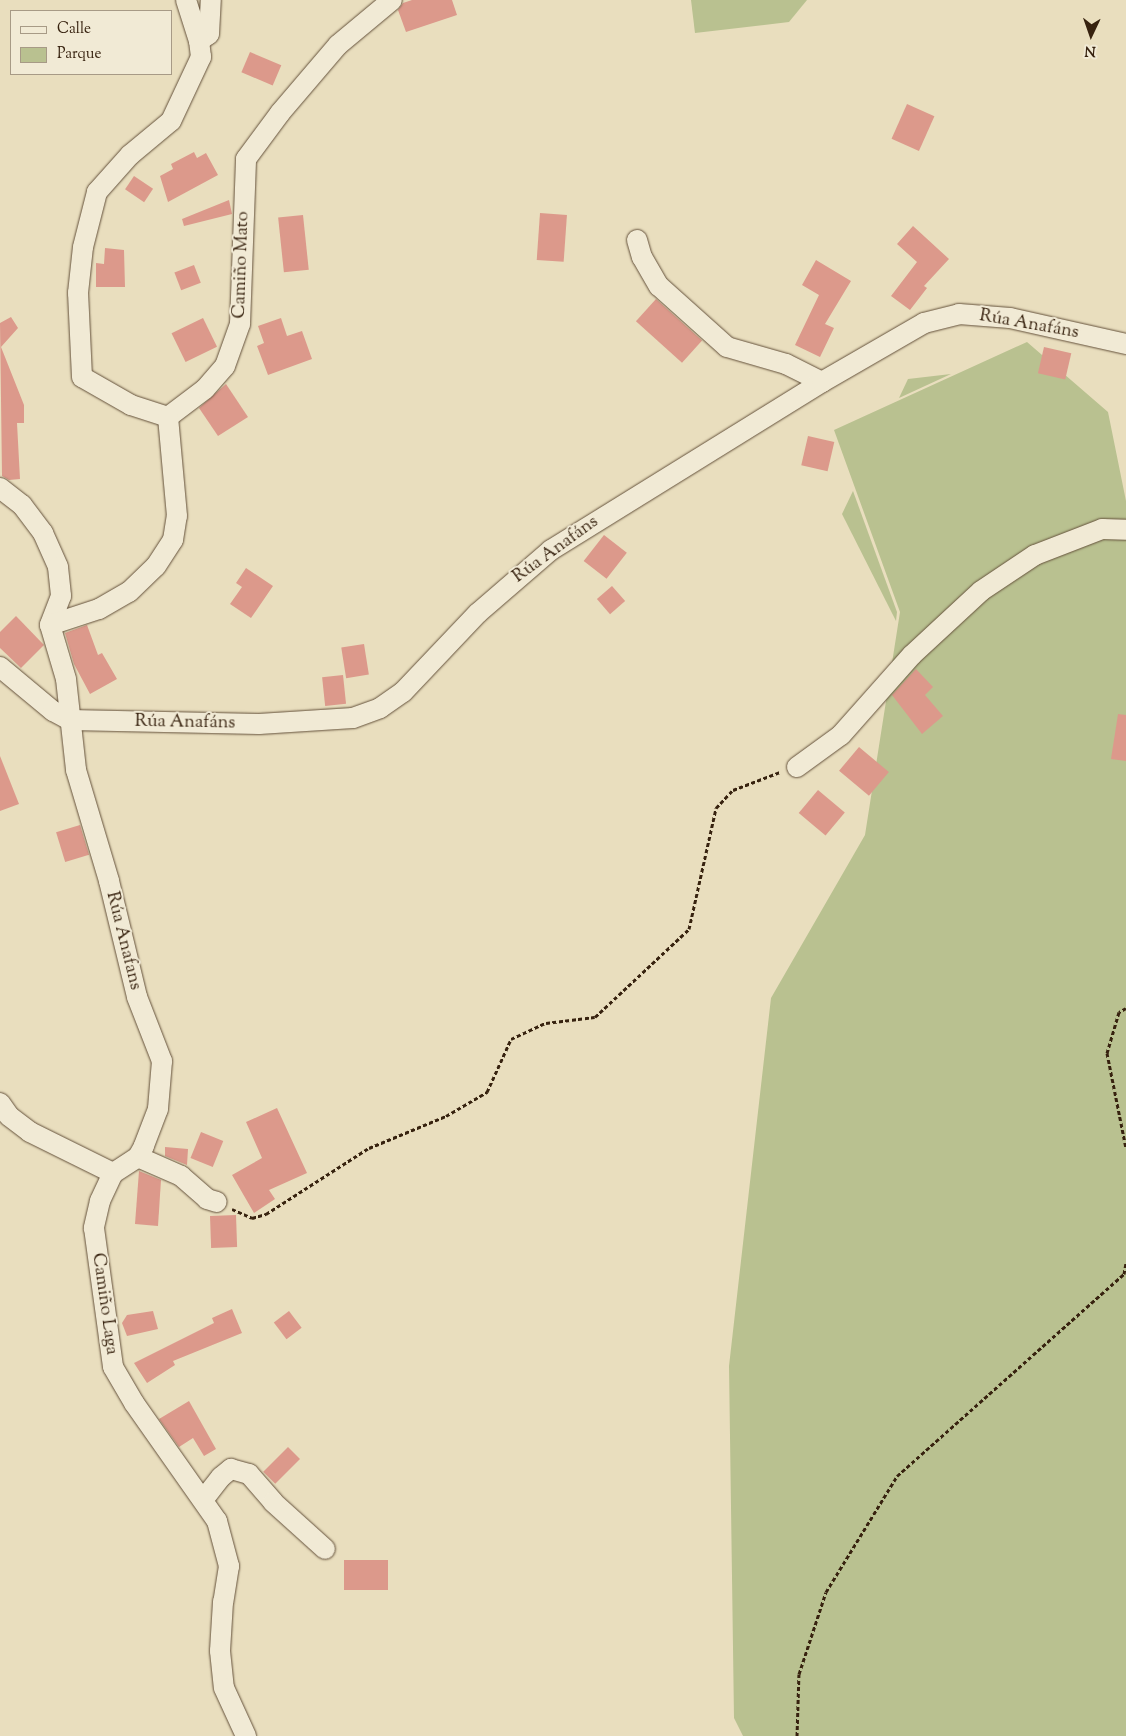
<!DOCTYPE html>
<html>
<head>
<meta charset="utf-8">
<style>
	body { margin:0 }
	#map { position:relative; width:1126px; height:1736px; overflow:hidden; background:#e9debe; font-family:"Sorts Mill Goudy",serif }
	div>[style] { position:absolute }
	.green>* { inset:0; background:#b9c190 }
	.building>* { inset:0; background:#dc998b; transform-origin:0 0 }
	.path>* { height:3px; margin-top:-1.5px; transform-origin:0; background:repeating-linear-gradient(90deg,#37220f 0 4px,transparent 0 6.5px) }
	.roads { filter:drop-shadow(0 0 1px #64513b) drop-shadow(0 0 1px #64513b) }
	.minor>* { height:20px; margin:-10px; padding:0 10px; transform-origin:10px; border-radius:10px; background:#f1ead5 }
	span { translate:-50% -50%; white-space:nowrap; text-align:center; line-height:1.15; -webkit-text-stroke:4px #f1ead5; paint-order:stroke }
	.street-label { font-size:18px; color:#37220f }
	.legend { position:absolute; left:10px; top:10px; width:162px; height:65px; box-sizing:border-box; background:#f1ead5; border:1px solid #a79a86; margin:0; padding:6px 9px; list-style:none; font-size:15px; color:#37220f }
	.legend li { display:flex; align-items:center; gap:10px; height:25px }
	.legend b { width:25px; border:1px solid #a79a86 }
	.north { position:absolute; left:1066px; top:10px; width:50px; height:50px; -webkit-text-stroke:4px #f1ead5; paint-order:stroke; rotate:183deg; font-size:14px; font-weight:700; line-height:20px; text-align:center; color:#37220f }
	.north::after { content:''; display:block; margin:auto; width:18px; height:22px; background:#37220f; clip-path:polygon(50% 0,100% 100%,50% 72%,0 100%) }
</style>
</head>
<body>
<div id="map">
	<div class="green">
		<div style="clip-path:polygon(691px 0,807px 0,789px 22px,695px 33px)"></div>
		<div style="clip-path:polygon(1027px 342px,1108px 412px,1126px 501px,1126px 1736px,743px 1736px,734px 1718px,729px 1366px,771px 998px,865px 835px,900px 612px,834px 430px)"></div>
		<div style="clip-path:polygon(951px 374px,899px 398px,908px 379px)"></div>
		<div style="clip-path:polygon(853px 491px,897px 612px,896px 621px,842px 514px)"></div>
	</div>
	<div class="building">
		<div style="clip-path:polygon(412px 0,452px 0,457px 15px,406px 32px,398px 10px,403px 3px)"></div>
		<div style="left:250px;top:52px;width:34px;height:22px;rotate:23deg"></div>
		<div style="left:907px;top:104px;width:30px;height:38px;rotate:24deg"></div>
		<div style="clip-path:polygon(194px 152px,197px 158px,206px 153px,218px 175px,168px 202px,160px 176px,173px 169px,171px 164px)"></div>
		<div style="left:134px;top:176px;width:23px;height:16px;rotate:34deg"></div>
		<div style="clip-path:polygon(229px 200px,232px 214px,184px 226px,182px 219px)"></div>
		<div style="left:540px;top:213px;width:27px;height:47px;rotate:4deg"></div>
		<div style="left:303px;top:215px;width:55px;height:25px;rotate:84deg"></div>
		<div style="clip-path:polygon(913px 226px,949px 259px,924px 286px,927px 288px,910px 310px,891px 296px,917px 262px,897px 244px)"></div>
		<div style="clip-path:polygon(105px 248px,124px 250px,125px 287px,96px 287px,96px 263px,104px 264px)"></div>
		<div style="clip-path:polygon(816px 260px,851px 281px,825px 324px,834px 328px,820px 357px,795px 345px,819px 295px,802px 285px)"></div>
		<div style="left:194px;top:265px;width:19px;height:21px;rotate:69deg"></div>
		<div style="left:656px;top:299px;width:62px;height:30px;rotate:42deg"></div>
		<div style="clip-path:polygon(11px 317px,18px 328px,1px 347px,24px 405px,24px 423px,17px 423px,20px 479px,9px 480px,2px 476px,0 323px)"></div>
		<div style="left:203px;top:318px;width:32px;height:35px;rotate:64deg"></div>
		<div style="clip-path:polygon(281px 318px,287px 336px,302px 331px,312px 359px,268px 375px,257px 346px,264px 343px,258px 326px)"></div>
		<div style="left:1044px;top:347px;width:28px;height:27px;rotate:13deg"></div>
		<div style="clip-path:polygon(226px 384px,248px 417px,218px 436px,199px 408px)"></div>
		<div style="left:808px;top:436px;width:27px;height:30px;rotate:13deg"></div>
		<div style="left:604px;top:535px;width:29px;height:33px;rotate:38deg"></div>
		<div style="clip-path:polygon(246px 568px,273px 586px,251px 618px,230px 604px,242px 587px,236px 583px)"></div>
		<div style="left:612px;top:586px;width:20px;height:20px;rotate:49deg"></div>
		<div style="clip-path:polygon(16px 616px,44px 645px,21px 668px,0 648px,0 632px)"></div>
		<div style="clip-path:polygon(87px 625px,98px 655px,102px 653px,117px 679px,90px 694px,74px 664px,65px 633px)"></div>
		<div style="left:364px;top:644px;width:31px;height:23px;rotate:81deg"></div>
		<div style="clip-path:polygon(916px 669px,933px 687px,925px 695px,943px 716px,922px 734px,892px 695px)"></div>
		<div style="left:343px;top:675px;width:29px;height:21px;rotate:84deg"></div>
		<div style="clip-path:polygon(1118px 714px,1126px 715px,1126px 761px,1111px 759px)"></div>
		<div style="left:859px;top:747px;width:39px;height:31px;rotate:40deg"></div>
		<div style="clip-path:polygon(0 756px,19px 804px,0 811px)"></div>
		<div style="left:818px;top:790px;width:35px;height:30px;rotate:40deg"></div>
		<div style="left:80px;top:825px;width:31px;height:25px;rotate:73deg"></div>
		<div style="clip-path:polygon(277px 1108px,307px 1173px,269px 1190px,275px 1199px,254px 1213px,232px 1175px,262px 1158px,246px 1122px)"></div>
		<div style="left:201px;top:1132px;width:24px;height:28px;rotate:22deg"></div>
		<div style="clip-path:polygon(165px 1147px,188px 1149px,187px 1165px,165px 1156px)"></div>
		<div style="clip-path:polygon(139px 1171px,161px 1180px,158px 1226px,135px 1224px)"></div>
		<div style="left:236px;top:1215px;width:32px;height:26px;rotate:88deg"></div>
		<div style="clip-path:polygon(232px 1309px,242px 1333px,173px 1361px,175px 1365px,147px 1383px,134px 1363px,214px 1323px,212px 1318px)"></div>
		<div style="clip-path:polygon(153px 1311px,158px 1329px,127px 1336px,122px 1323px,127px 1315px)"></div>
		<div style="left:289px;top:1311px;width:21px;height:19px;rotate:53deg"></div>
		<div style="clip-path:polygon(189px 1401px,216px 1449px,204px 1456px,193px 1438px,179px 1447px,159px 1419px)"></div>
		<div style="left:288px;top:1447px;width:17px;height:35px;rotate:45deg"></div>
		<div style="left:344px;top:1560px;width:44px;height:30px"></div>
	</div>
	<div class="path">
		<div style="left:1126px;top:1008px;width:8px;rotate:150deg"></div>
		<div style="left:1119px;top:1012px;width:43px;rotate:106.3deg"></div>
		<div style="left:1107px;top:1053px;width:97px;rotate:78.7deg"></div>
		<div style="left:232px;top:1209px;width:22px;rotate:24deg"></div>
		<div style="left:252px;top:1218px;width:15px;rotate:-16deg"></div>
		<div style="left:266px;top:1214px;width:122px;rotate:-32.7deg"></div>
		<div style="left:369px;top:1148px;width:83px;rotate:-22.6deg"></div>
		<div style="left:446px;top:1116px;width:48px;rotate:-30.3deg"></div>
		<div style="left:487px;top:1092px;width:58px;rotate:-65.6deg"></div>
		<div style="left:511px;top:1039px;width:38px;rotate:-25deg"></div>
		<div style="left:546px;top:1023px;width:49px;rotate:-7deg"></div>
		<div style="left:595px;top:1017px;width:129px;rotate:-43.1deg"></div>
		<div style="left:689px;top:929px;width:124px;rotate:-77.4deg"></div>
		<div style="left:716px;top:808px;width:25px;rotate:-47deg"></div>
		<div style="left:733px;top:790px;width:50px;rotate:-21deg"></div>
		<div style="left:797px;top:1736px;width:62px;rotate:-88.2deg"></div>
		<div style="left:799px;top:1674px;width:86px;rotate:-71.8deg"></div>
		<div style="left:826px;top:1592px;width:136px;rotate:-58.5deg"></div>
		<div style="left:897px;top:1476px;width:304px;rotate:-41.7deg"></div>
		<div style="left:1124px;top:1274px;width:11px;rotate:-80deg"></div>
	</div>
	<div class="roads">
		<div class="minor">
			<div style="left:199px;top:41px;width:12px;rotate:-35deg"></div>
			<div style="left:209px;top:34px;width:34px;rotate:-87deg"></div>
			<div style="left:637px;top:240px;width:18px;rotate:74deg"></div>
			<div style="left:642px;top:257px;width:34px;rotate:60deg"></div>
			<div style="left:659px;top:286px;width:91px;rotate:41.9deg"></div>
			<div style="left:727px;top:347px;width:61px;rotate:16.1deg"></div>
			<div style="left:786px;top:364px;width:40px;rotate:26.6deg"></div>
			<div style="left:168px;top:417px;width:39px;rotate:-162deg"></div>
			<div style="left:131px;top:405px;width:56px;rotate:-150.3deg"></div>
			<div style="left:82px;top:377px;width:84px;rotate:-92.7deg"></div>
			<div style="left:78px;top:293px;width:46px;rotate:-83.8deg"></div>
			<div style="left:83px;top:247px;width:57px;rotate:-75.7deg"></div>
			<div style="left:97px;top:192px;width:50px;rotate:-48.3deg"></div>
			<div style="left:130px;top:155px;width:53px;rotate:-39.7deg"></div>
			<div style="left:171px;top:121px;width:71px;rotate:-64.9deg"></div>
			<div style="left:201px;top:57px;width:16px;rotate:-97deg"></div>
			<div style="left:199px;top:41px;width:43px;rotate:-107.6deg"></div>
			<div style="left:168px;top:417px;width:46px;rotate:-37.1deg"></div>
			<div style="left:205px;top:389px;width:30px;rotate:-49deg"></div>
			<div style="left:225px;top:366px;width:45px;rotate:-70.3deg"></div>
			<div style="left:240px;top:324px;width:165px;rotate:-87.9deg"></div>
			<div style="left:246px;top:159px;width:57px;rotate:-53.5deg"></div>
			<div style="left:280px;top:113px;width:89px;rotate:-49.5deg"></div>
			<div style="left:338px;top:45px;width:70px;rotate:-39.8deg"></div>
			<div style="left:0;top:488px;width:28px;rotate:38deg"></div>
			<div style="left:22px;top:505px;width:35px;rotate:53deg"></div>
			<div style="left:43px;top:533px;width:37px;rotate:66deg"></div>
			<div style="left:58px;top:567px;width:29px;rotate:84deg"></div>
			<div style="left:61px;top:596px;width:31px;rotate:111deg"></div>
			<div style="left:50px;top:625px;width:56px;rotate:73.5deg"></div>
			<div style="left:66px;top:679px;width:92px;rotate:83.7deg"></div>
			<div style="left:76px;top:770px;width:116px;rotate:73.4deg"></div>
			<div style="left:109px;top:881px;width:119px;rotate:76.4deg"></div>
			<div style="left:137px;top:997px;width:69px;rotate:68.7deg"></div>
			<div style="left:162px;top:1061px;width:48px;rotate:94.8deg"></div>
			<div style="left:158px;top:1109px;width:40px;rotate:111deg"></div>
			<div style="left:144px;top:1146px;width:13px;rotate:119deg"></div>
			<div style="left:138px;top:1157px;width:30px;rotate:147deg"></div>
			<div style="left:50px;top:625px;width:52px;rotate:-18.1deg"></div>
			<div style="left:99px;top:609px;width:34px;rotate:-30deg"></div>
			<div style="left:129px;top:592px;width:37px;rotate:-44deg"></div>
			<div style="left:156px;top:566px;width:31px;rotate:-57deg"></div>
			<div style="left:173px;top:540px;width:24px;rotate:-81deg"></div>
			<div style="left:177px;top:516px;width:99px;rotate:-95.2deg"></div>
			<div style="left:0;top:667px;width:69px;rotate:39.7deg"></div>
			<div style="left:53px;top:711px;width:19px;rotate:28deg"></div>
			<div style="left:70px;top:720px;width:189px;rotate:1.2deg"></div>
			<div style="left:259px;top:724px;width:94px;rotate:-3.7deg"></div>
			<div style="left:353px;top:718px;width:29px;rotate:-20deg"></div>
			<div style="left:380px;top:708px;width:28px;rotate:-35deg"></div>
			<div style="left:403px;top:692px;width:109px;rotate:-46.5deg"></div>
			<div style="left:478px;top:613px;width:96px;rotate:-40.8deg"></div>
			<div style="left:551px;top:550px;width:319px;rotate:-31.8deg"></div>
			<div style="left:822px;top:382px;width:118px;rotate:-30deg"></div>
			<div style="left:924px;top:323px;width:36px;rotate:-14deg"></div>
			<div style="left:959px;top:314px;width:51px;rotate:4.5deg"></div>
			<div style="left:1010px;top:318px;width:119px;rotate:12.6deg"></div>
			<div style="left:797px;top:767px;width:54px;rotate:-36deg"></div>
			<div style="left:841px;top:735px;width:107px;rotate:-48.4deg"></div>
			<div style="left:912px;top:655px;width:94px;rotate:-42.8deg"></div>
			<div style="left:981px;top:591px;width:65px;rotate:-33.7deg"></div>
			<div style="left:1035px;top:555px;width:72px;rotate:-21.2deg"></div>
			<div style="left:1102px;top:529px;width:24px;rotate:2deg"></div>
			<div style="left:0;top:1103px;width:16px;rotate:55deg"></div>
			<div style="left:9px;top:1116px;width:26px;rotate:37deg"></div>
			<div style="left:30px;top:1132px;width:93px;rotate:26.3deg"></div>
			<div style="left:138px;top:1157px;width:47px;rotate:23.8deg"></div>
			<div style="left:181px;top:1176px;width:35px;rotate:41deg"></div>
			<div style="left:207px;top:1199px;width:10px;rotate:17deg"></div>
			<div style="left:113px;top:1173px;width:31px;rotate:115deg"></div>
			<div style="left:100px;top:1201px;width:28px;rotate:103deg"></div>
			<div style="left:94px;top:1228px;width:140px;rotate:82.2deg"></div>
			<div style="left:113px;top:1367px;width:42px;rotate:59.7deg"></div>
			<div style="left:134px;top:1403px;width:144px;rotate:54.9deg"></div>
			<div style="left:217px;top:1521px;width:47px;rotate:75.1deg"></div>
			<div style="left:229px;top:1566px;width:36px;rotate:99deg"></div>
			<div style="left:223px;top:1602px;width:49px;rotate:93.5deg"></div>
			<div style="left:220px;top:1651px;width:37px;rotate:84deg"></div>
			<div style="left:224px;top:1688px;width:53px;rotate:65.4deg"></div>
			<div style="left:203px;top:1500px;width:29px;rotate:-52deg"></div>
			<div style="left:221px;top:1477px;width:13px;rotate:-39deg"></div>
			<div style="left:231px;top:1469px;width:19px;rotate:16deg"></div>
			<div style="left:249px;top:1474px;width:37px;rotate:49deg"></div>
			<div style="left:273px;top:1502px;width:70px;rotate:42.1deg"></div>
		</div>
	</div>
	<div class="street-label">
		<span style="left:242px;top:265px;rotate:-88deg">Camiño Mato</span>
		<span style="left:1029px;top:325px;rotate:10deg">Rúa Anafáns</span>
		<span style="left:556px;top:550px;rotate:-36deg">Rúa Anafáns</span>
		<span style="left:185px;top:723px;rotate:1deg">Rúa Anafáns</span>
		<span style="left:123px;top:941px;rotate:76deg">Rúa Anafans</span>
		<span style="left:104px;top:1304px;rotate:82deg">Camiño Laga</span>
	</div>
	<ul class="legend">
	<li><b style="height:6px;background:#f1ead5"></b>Calle</li>
	<li><b style="height:14px;background:#b9c190"></b>Parque</li>
	</ul>
	<div class="north">N</div>
</div>
</body>
</html>
